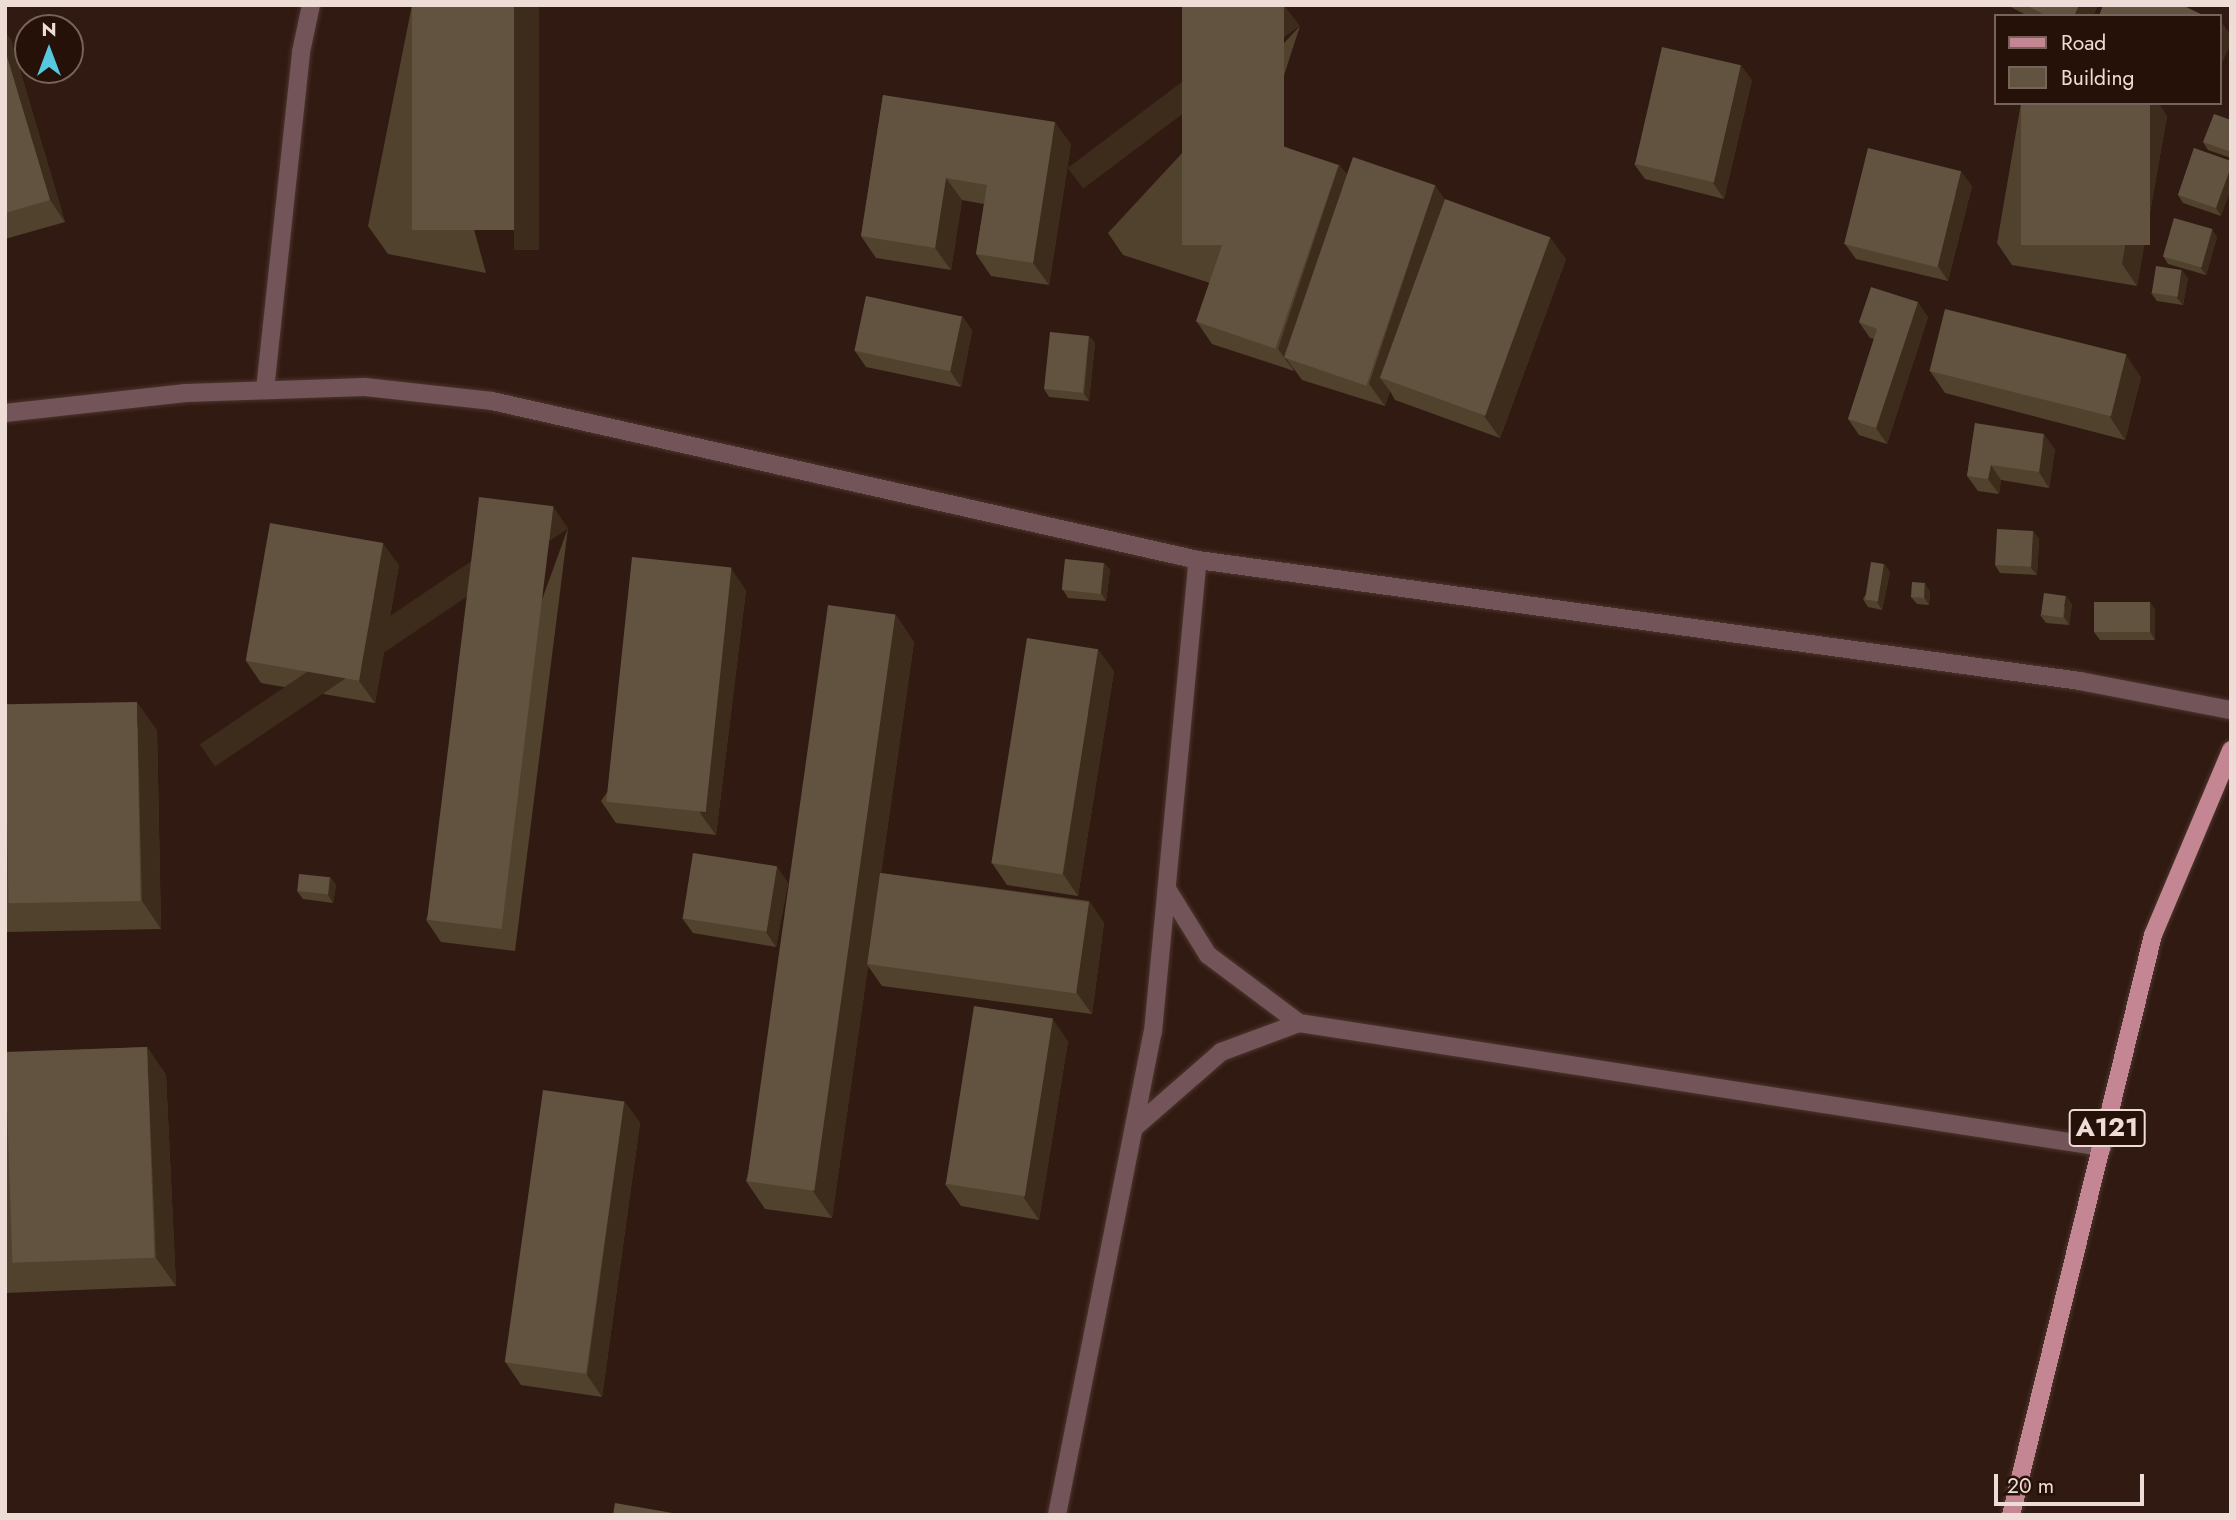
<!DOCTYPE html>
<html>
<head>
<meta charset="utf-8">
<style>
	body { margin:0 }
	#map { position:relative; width:2236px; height:1520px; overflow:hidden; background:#311a11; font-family:Jost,sans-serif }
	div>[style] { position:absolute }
	.roads { filter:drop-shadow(0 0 2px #4b352d) drop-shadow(0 0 2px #4b352d) }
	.lane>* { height:18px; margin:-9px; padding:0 9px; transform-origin:9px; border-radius:9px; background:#725459 }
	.street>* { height:18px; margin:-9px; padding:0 9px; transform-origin:9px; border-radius:9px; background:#725459 }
	.primary>* { height:18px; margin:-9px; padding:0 9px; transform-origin:9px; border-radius:9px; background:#c48692 }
	.wall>* { inset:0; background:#51422e }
	.shaded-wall>* { inset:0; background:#3d2b1b; transform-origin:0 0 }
	.building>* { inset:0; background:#625240; transform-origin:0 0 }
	span { translate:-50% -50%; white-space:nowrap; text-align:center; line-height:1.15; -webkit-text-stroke:6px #261108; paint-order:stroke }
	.shield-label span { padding:2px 5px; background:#261108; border:2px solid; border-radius:5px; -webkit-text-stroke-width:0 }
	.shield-label { font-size:26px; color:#eeddd7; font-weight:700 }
	.frame { position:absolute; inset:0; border:7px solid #eeddd7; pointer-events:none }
	.legend { position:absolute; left:1994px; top:14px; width:228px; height:91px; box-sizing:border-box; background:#261108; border:2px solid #76635b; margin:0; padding:9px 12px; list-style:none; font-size:21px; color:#eeddd7 }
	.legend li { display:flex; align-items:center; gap:14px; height:35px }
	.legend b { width:35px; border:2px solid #76635b }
	.north { position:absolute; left:14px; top:14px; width:70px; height:70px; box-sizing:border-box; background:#261108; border:2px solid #76635b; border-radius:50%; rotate:0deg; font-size:19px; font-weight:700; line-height:28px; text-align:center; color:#eeddd7 }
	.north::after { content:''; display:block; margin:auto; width:24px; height:32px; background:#56c9e0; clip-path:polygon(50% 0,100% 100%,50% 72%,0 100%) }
	.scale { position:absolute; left:1994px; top:1474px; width:150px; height:32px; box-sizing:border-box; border:4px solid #eeddd7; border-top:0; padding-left:9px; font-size:21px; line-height:24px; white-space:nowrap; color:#eeddd7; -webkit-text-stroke:5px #261108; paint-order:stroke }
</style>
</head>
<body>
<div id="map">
	<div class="roads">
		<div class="lane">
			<div style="left:265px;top:390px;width:340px;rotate:-83.9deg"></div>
			<div style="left:301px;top:52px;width:48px;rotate:-78deg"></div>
			<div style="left:1167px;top:889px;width:78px;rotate:58.2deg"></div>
			<div style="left:1208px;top:955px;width:114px;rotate:36.8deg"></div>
			<div style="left:1134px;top:1128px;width:116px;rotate:-41.1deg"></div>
			<div style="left:1221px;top:1052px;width:83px;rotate:-20.4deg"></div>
			<div style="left:1299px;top:1023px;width:813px;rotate:8.78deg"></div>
			<div style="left:1057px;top:1515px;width:492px;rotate:-78.8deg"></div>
			<div style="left:1153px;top:1032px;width:474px;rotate:-84.6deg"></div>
		</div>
		<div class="street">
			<div style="left:5px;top:413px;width:182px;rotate:-6.3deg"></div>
			<div style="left:186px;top:393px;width:179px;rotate:-1.9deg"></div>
			<div style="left:365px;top:387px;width:128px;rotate:6.3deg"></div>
			<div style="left:492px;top:401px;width:724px;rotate:12.69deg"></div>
			<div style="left:1198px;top:560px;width:890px;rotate:7.81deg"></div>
			<div style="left:2080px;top:681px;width:154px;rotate:10.9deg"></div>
		</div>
		<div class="primary">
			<div style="left:2011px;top:1515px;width:597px;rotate:-76.24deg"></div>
			<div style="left:2153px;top:935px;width:201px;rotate:-67.1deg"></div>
		</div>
	</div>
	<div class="wall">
		<div style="clip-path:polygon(412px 5px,486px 273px,388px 254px,368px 226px)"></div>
		<div style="clip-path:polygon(2007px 5px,2098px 5px,2093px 16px,2028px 16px)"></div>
		<div style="clip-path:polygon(1300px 26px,1263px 140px,1339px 165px,1347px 175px,1445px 200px,1566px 259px,1500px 438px,1395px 400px,1390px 391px,1385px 406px,1302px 380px,1294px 369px,1294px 371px,1212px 344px,1197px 322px,1210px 283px,1123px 255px,1108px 233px)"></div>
		<div style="clip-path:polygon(5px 32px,11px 40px,65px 222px,5px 239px)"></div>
		<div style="clip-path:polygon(1752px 80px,1724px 199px,1645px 179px,1634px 164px)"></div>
		<div style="clip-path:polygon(883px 95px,1071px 144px,1049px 285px,991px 276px,976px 254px,984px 204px,962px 200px,951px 270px,876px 258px,861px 236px)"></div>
		<div style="clip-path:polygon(2021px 103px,2158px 103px,2167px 116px,2137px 286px,2012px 265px,1997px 243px)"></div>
		<div style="clip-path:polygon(2231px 120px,2231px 158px,2208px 150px,2203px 142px)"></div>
		<div style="clip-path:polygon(2194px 148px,2221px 216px,2183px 203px,2178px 195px)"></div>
		<div style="clip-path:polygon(1972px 186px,1948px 281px,1856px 259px,1845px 244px)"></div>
		<div style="clip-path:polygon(2217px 237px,2206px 275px,2168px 264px,2163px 256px)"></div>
		<div style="clip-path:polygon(2188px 278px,2183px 305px,2157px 301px,2151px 293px)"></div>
		<div style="clip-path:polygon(962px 316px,972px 331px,961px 387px,866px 367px,855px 351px)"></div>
		<div style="clip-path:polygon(1928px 317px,1887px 444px,1859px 435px,1848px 419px,1874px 339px,1870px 338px,1859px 322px)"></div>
		<div style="clip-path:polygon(1089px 336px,1095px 343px,1089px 401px,1049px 397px,1044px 389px)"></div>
		<div style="clip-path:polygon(1930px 371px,2141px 377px,2125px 440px,1945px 393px)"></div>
		<div style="clip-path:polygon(1975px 423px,2055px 449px,2049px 488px,2001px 480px,1999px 494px,1978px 491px,1967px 476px)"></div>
		<div style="clip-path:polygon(568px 528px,515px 951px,441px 942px,426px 920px)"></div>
		<div style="clip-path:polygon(2033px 531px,2039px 539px,2037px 575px,2000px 573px,1995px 565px)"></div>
		<div style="clip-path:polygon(1104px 563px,1110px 570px,1106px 601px,1068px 598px,1063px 590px)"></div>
		<div style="clip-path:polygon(1884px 564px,1890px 572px,1882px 610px,1868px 607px,1863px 599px)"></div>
		<div style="clip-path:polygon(399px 565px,375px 703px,261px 683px,246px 661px)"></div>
		<div style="clip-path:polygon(746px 590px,716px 835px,616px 823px,601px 801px)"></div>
		<div style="clip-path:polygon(1930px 591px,1929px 605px,1917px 604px,1911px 597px)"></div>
		<div style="clip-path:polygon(2150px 602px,2155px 610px,2155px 640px,2100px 640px,2094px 632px)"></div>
		<div style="clip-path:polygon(2072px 604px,2069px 625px,2046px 623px,2040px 615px)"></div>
		<div style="clip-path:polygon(895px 614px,914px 642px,881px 873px,1089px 901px,1104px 923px,1092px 1014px,882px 986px,868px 966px,832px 1218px,765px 1209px,746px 1181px)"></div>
		<div style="clip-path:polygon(1114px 671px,1078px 896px,1007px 885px,992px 863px)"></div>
		<div style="clip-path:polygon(5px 706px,157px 730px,161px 929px,5px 932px)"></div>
		<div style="clip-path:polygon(777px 867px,788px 883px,776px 947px,693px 933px,682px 918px)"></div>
		<div style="clip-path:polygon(330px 877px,336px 885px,333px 903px,303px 899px,297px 891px)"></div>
		<div style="clip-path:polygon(1068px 1041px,1039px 1220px,961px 1206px,945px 1184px)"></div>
		<div style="clip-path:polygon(147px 1047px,166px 1075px,176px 1286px,5px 1293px,5px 1053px)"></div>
		<div style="clip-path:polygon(624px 1101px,640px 1123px,602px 1397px,521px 1385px,506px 1363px)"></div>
	</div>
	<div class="shaded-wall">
		<div style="left:514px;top:5px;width:25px;height:245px"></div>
		<div style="left:1284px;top:5px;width:26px;height:271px;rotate:53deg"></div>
		<div style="clip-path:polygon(2079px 5px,2098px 5px,2093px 16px,2074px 16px)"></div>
		<div style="clip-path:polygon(2222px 23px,2231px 35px,2231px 44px,2220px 67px,2220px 28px)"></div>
		<div style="clip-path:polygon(5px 32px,11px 40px,65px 222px,50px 200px,5px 50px)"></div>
		<div style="clip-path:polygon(1741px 65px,1752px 80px,1724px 199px,1713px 183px)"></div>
		<div style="clip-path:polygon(2150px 103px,2158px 103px,2167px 116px,2137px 286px,2122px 264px)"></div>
		<div style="clip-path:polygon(1055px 122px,1071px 144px,1049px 285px,1033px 263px)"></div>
		<div style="clip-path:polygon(1339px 165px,1355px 187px,1286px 358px,1294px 369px,1294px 371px,1278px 349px)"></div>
		<div style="clip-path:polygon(2231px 167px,2231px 190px,2221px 216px,2216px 208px)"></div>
		<div style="clip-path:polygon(1961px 171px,1972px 186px,1948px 281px,1938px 266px)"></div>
		<div style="clip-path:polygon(946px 178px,962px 200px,951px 270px,935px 248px)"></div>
		<div style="clip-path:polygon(1435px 185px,1450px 207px,1380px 378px,1390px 391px,1385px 406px,1369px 384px)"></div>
		<div style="clip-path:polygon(2212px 229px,2217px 237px,2206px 275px,2200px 267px)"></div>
		<div style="clip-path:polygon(1550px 237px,1566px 259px,1500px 438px,1484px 416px)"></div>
		<div style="clip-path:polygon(2182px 270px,2188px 278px,2183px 305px,2177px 298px)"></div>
		<div style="clip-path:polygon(1918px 302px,1928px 317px,1887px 444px,1876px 428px)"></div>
		<div style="clip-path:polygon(962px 316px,972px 331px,961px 387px,950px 371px)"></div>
		<div style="clip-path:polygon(1089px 336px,1095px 343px,1089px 401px,1084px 394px)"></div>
		<div style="clip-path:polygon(2126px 355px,2141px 377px,2125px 440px,2110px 417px)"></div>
		<div style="clip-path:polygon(2044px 434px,2055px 449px,2049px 488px,2039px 472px)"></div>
		<div style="clip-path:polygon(1991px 465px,2001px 480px,1999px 494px,1988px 479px)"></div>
		<div style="left:553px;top:506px;width:27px;height:426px;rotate:56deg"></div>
		<div style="clip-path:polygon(2033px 531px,2039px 539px,2037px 575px,2031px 568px)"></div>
		<div style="clip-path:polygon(383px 543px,399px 565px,375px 703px,359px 681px)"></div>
		<div style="clip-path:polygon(1104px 563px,1110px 570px,1106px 601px,1101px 593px)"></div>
		<div style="clip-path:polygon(1884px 564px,1890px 572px,1882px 610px,1877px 602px)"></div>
		<div style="clip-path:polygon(731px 568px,746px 590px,716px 835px,700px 813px)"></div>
		<div style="clip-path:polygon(1925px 583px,1930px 591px,1929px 605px,1924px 597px)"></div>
		<div style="clip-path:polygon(2066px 596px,2072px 604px,2069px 625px,2064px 617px)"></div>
		<div style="clip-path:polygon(2150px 602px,2155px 610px,2155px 640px,2150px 632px)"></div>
		<div style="clip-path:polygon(895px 614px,914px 642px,868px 964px,867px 964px,868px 966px,832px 1218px,812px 1190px)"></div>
		<div style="clip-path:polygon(1098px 649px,1114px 671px,1078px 896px,1063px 874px)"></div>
		<div style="clip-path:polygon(137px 702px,157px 730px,161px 929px,142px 901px)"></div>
		<div style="clip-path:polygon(777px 867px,788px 883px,776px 947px,766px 932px)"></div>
		<div style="clip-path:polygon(330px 877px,336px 885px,333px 903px,328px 895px)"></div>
		<div style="clip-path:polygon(1089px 901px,1104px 923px,1092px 1014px,1076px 992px)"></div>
		<div style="clip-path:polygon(1053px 1019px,1068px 1041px,1039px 1220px,1024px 1198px)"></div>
		<div style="clip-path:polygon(147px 1047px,166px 1075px,176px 1286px,156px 1258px)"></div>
		<div style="clip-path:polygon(624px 1101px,640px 1123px,602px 1397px,587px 1375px)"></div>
	</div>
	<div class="building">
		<div style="left:412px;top:5px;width:102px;height:225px"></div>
		<div style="left:1182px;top:5px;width:102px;height:240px"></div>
		<div style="clip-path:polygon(2026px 5px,2079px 5px,2074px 16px,2047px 16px)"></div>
		<div style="clip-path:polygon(2103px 5px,2182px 5px,2205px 16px,2099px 16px)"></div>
		<div style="left:1662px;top:47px;width:81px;height:120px;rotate:13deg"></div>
		<div style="clip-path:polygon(5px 50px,50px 200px,5px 213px)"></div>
		<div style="clip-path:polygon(883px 95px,1055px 122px,1033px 263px,976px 254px,987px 185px,946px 178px,935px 248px,861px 236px)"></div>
		<div style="left:2021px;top:103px;width:129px;height:142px"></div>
		<div style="clip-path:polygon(2214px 114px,2231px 120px,2231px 152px,2203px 142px)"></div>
		<div style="left:1259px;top:138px;width:84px;height:194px;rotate:19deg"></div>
		<div style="left:1868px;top:148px;width:96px;height:99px;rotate:14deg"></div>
		<div style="clip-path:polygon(2194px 148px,2231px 161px,2231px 167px,2216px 208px,2178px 195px)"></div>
		<div style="left:1353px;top:157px;width:87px;height:212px;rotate:19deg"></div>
		<div style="left:1445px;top:199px;width:112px;height:190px;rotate:20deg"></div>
		<div style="left:2174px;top:218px;width:40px;height:40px;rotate:16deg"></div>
		<div style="left:2156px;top:266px;width:26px;height:27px;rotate:9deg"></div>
		<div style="clip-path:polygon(1871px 287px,1918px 302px,1876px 428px,1848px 419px,1877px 329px,1859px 322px)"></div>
		<div style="left:866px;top:296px;width:98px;height:56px;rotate:12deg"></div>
		<div style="left:1945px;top:309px;width:187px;height:64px;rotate:14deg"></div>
		<div style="left:1050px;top:332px;width:39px;height:57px;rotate:6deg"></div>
		<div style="clip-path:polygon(1975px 423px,2044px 434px,2039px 472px,1991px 465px,1988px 479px,1967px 476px)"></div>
		<div style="left:479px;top:497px;width:75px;height:426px;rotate:7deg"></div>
		<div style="left:270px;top:523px;width:115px;height:140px;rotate:10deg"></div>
		<div style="left:1997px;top:529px;width:36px;height:36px;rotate:3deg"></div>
		<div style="left:632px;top:557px;width:100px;height:246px;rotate:6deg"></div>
		<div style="left:1065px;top:559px;width:39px;height:31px;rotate:6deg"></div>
		<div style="left:1871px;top:562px;width:13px;height:38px;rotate:9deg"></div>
		<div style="left:1912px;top:582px;width:13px;height:15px;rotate:4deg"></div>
		<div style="left:2044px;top:593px;width:22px;height:22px;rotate:8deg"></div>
		<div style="left:2094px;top:602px;width:56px;height:30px"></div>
		<div style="left:828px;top:605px;width:68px;height:582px;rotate:8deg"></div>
		<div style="left:1027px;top:638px;width:72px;height:228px;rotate:9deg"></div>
		<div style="left:137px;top:702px;width:199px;height:132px;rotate:89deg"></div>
		<div style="left:693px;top:853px;width:85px;height:66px;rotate:9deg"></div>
		<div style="left:880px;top:873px;width:211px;height:92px;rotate:8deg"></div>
		<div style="left:299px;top:874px;width:31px;height:17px;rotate:6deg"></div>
		<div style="left:974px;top:1006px;width:80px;height:180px;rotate:9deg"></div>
		<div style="left:147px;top:1047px;width:211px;height:142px;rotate:88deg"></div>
		<div style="left:543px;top:1090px;width:82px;height:275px;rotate:8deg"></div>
		<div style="clip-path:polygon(615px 1503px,684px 1515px,613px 1515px)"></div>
	</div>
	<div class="shield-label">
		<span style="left:2107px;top:1128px">A121</span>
	</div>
	<div class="frame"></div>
	<ul class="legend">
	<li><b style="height:9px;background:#c48692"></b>Road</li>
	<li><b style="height:19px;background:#625240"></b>Building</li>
	</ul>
	<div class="north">N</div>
	<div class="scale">20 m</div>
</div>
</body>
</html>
